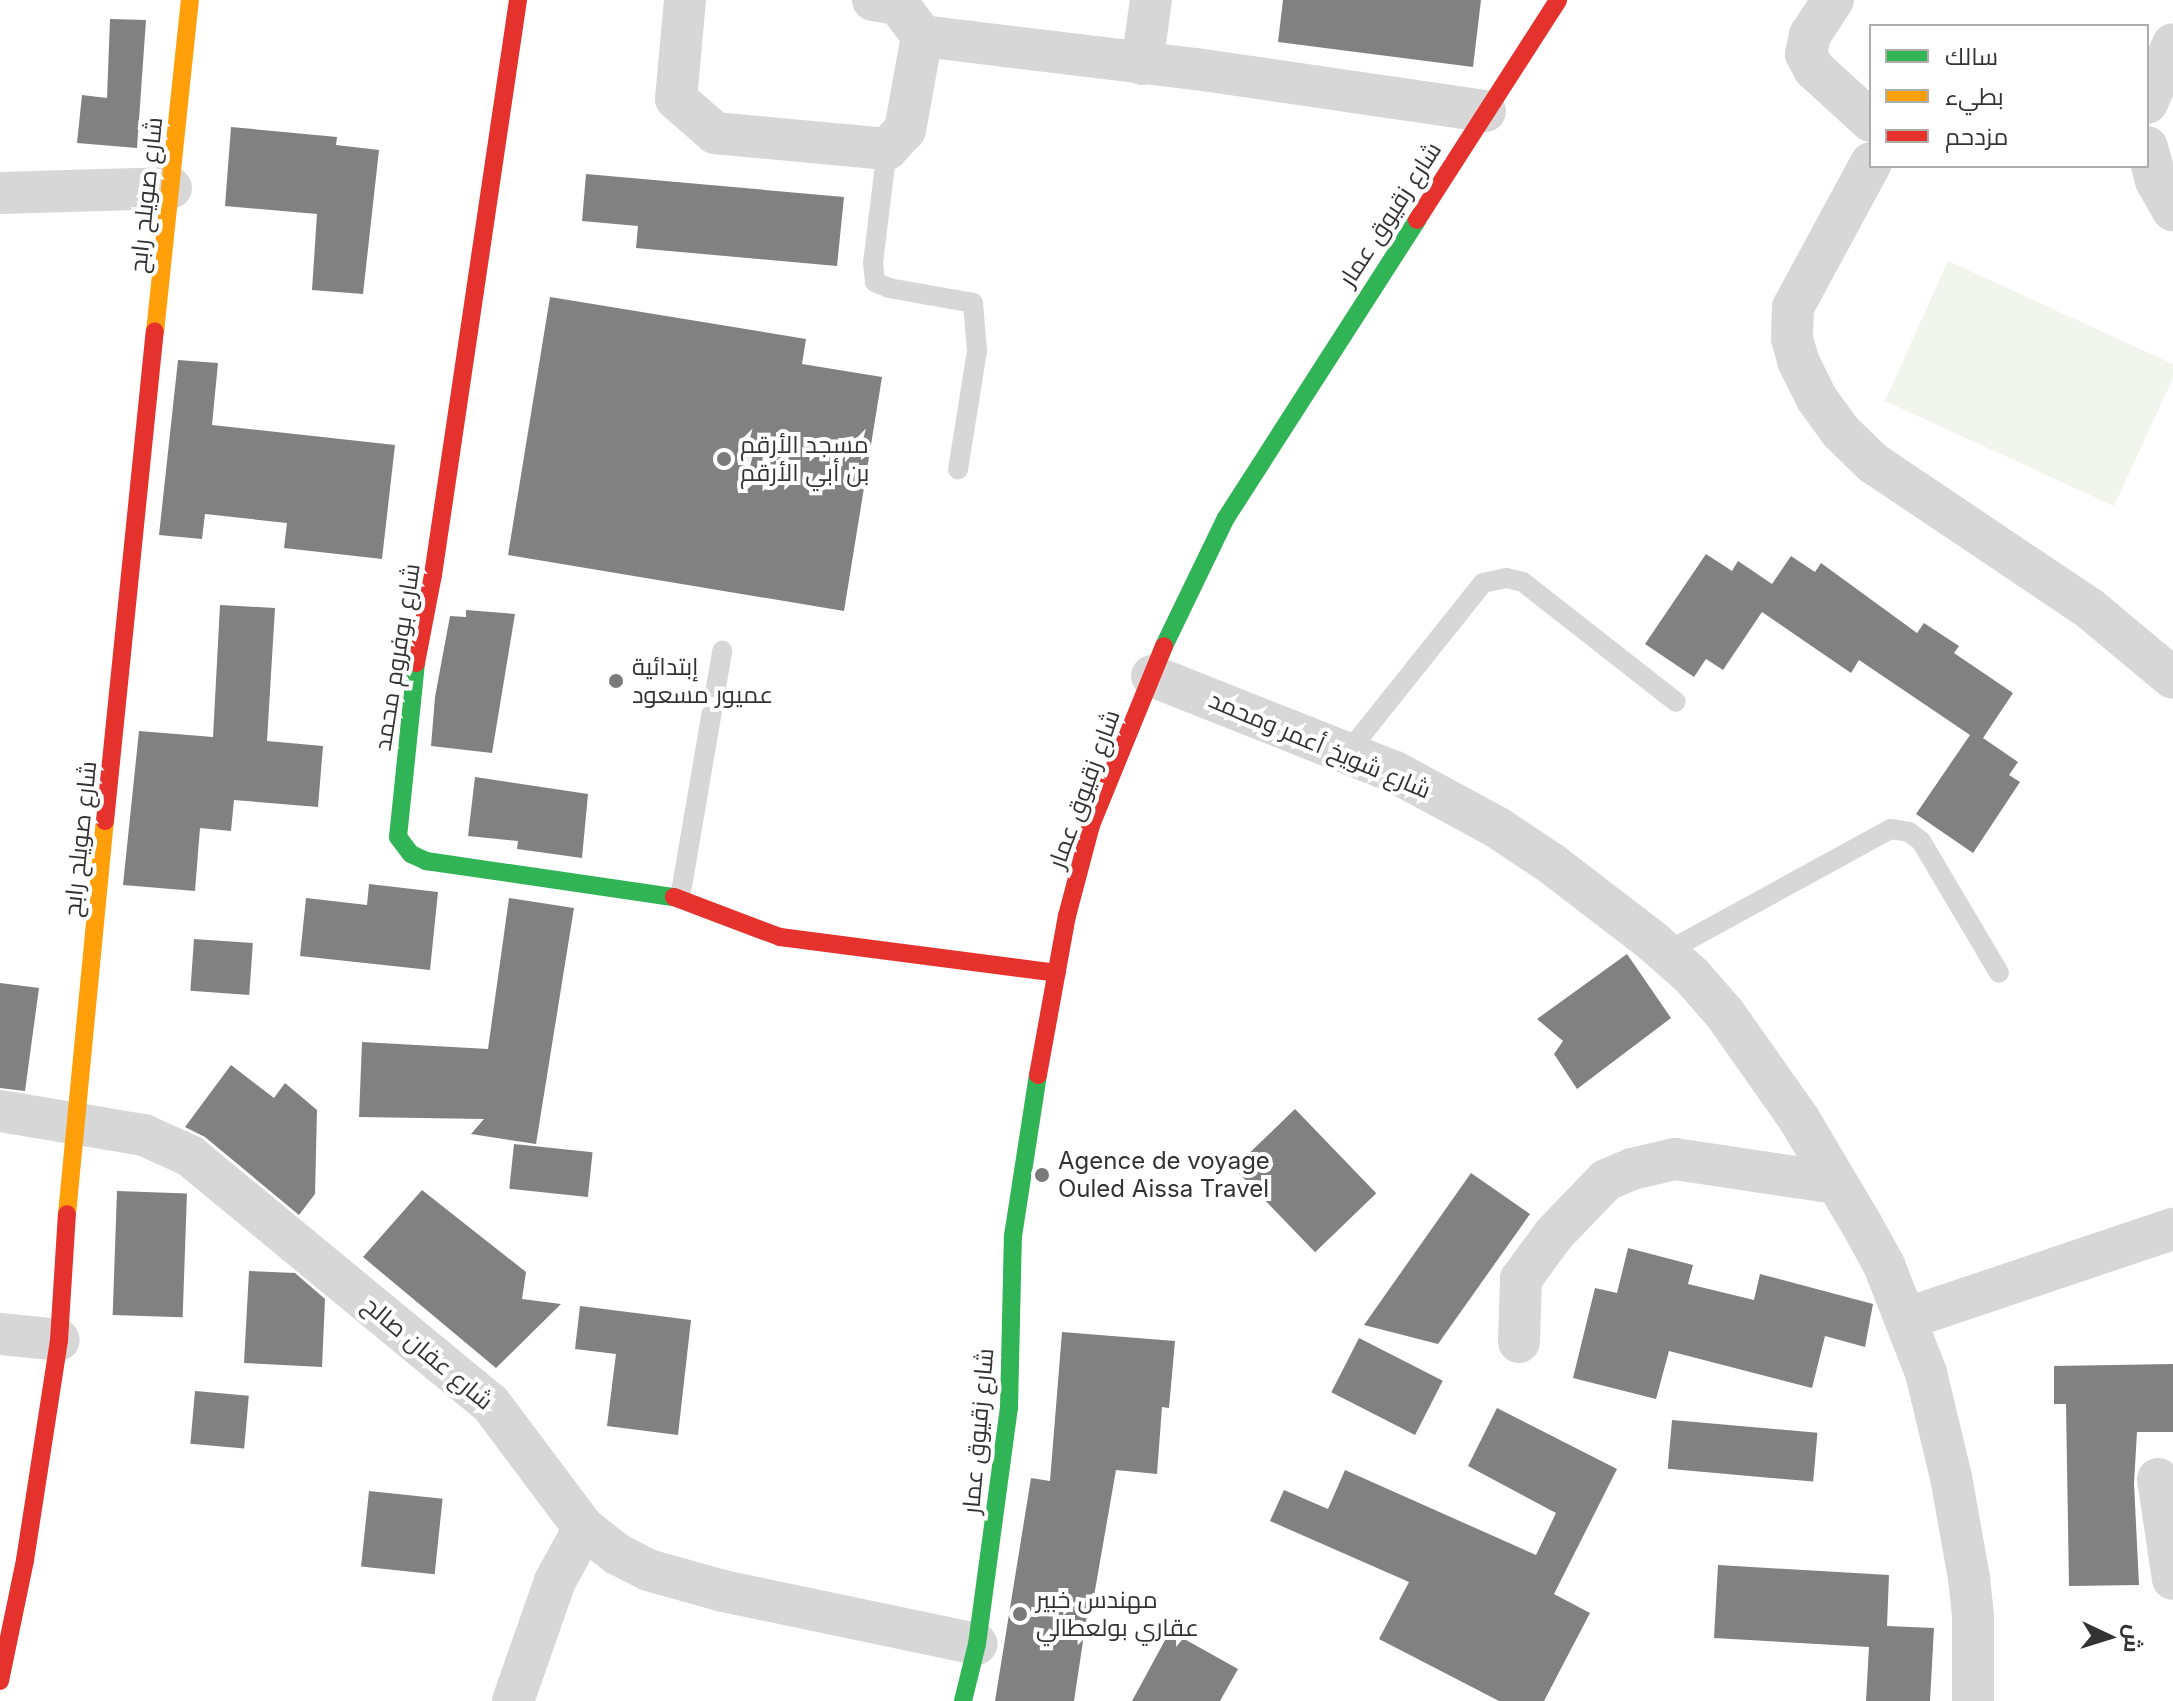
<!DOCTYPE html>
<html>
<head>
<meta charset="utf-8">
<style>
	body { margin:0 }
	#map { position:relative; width:2173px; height:1701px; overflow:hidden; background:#fff; font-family:Inter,Cairo,sans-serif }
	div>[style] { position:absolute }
	.green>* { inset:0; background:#f1f5ed }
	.building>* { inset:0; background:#818181; transform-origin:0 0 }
	.lane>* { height:20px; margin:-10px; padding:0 10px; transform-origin:10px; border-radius:10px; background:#d7d7d7 }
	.street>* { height:42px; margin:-21px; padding:0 21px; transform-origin:21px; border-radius:21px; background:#d7d7d7 }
	.fast>* { height:18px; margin:-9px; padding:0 9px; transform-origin:9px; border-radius:9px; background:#30b455 }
	.slow>* { height:18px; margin:-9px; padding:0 9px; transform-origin:9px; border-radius:9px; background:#ff9f0a }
	.jam>* { height:18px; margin:-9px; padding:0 9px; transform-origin:9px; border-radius:9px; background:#e5322d }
	.dots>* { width:22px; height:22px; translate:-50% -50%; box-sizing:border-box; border:4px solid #fff; border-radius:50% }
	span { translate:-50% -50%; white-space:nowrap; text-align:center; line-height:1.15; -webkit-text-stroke:8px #fff; paint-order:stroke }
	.street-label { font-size:24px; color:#333 }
	.poi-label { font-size:24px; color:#333 }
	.left { translate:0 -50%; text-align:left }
	.legend { position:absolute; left:1869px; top:24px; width:280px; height:144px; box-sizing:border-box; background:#fff; border:2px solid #adadad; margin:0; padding:10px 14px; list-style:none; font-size:24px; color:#333 }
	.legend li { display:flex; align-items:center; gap:16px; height:40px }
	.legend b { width:40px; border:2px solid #adadad }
	.north { position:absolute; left:2069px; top:1597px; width:80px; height:80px; -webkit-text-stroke:6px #fff; paint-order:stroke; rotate:94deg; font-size:22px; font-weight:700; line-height:32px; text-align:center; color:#333 }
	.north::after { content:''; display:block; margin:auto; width:28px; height:36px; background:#333; clip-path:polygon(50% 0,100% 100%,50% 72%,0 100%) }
</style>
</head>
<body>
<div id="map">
	<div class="green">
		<div style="clip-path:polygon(1948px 261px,2173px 364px,2173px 378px,2114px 506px,1885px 401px)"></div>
	</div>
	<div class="building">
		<div style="clip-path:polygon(1283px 0,1481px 0,1473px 67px,1278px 42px)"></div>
		<div style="clip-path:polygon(110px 19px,146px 20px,137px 148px,77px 143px,82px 95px,107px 98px)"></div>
		<div style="clip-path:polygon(231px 127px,337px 137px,336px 145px,379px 150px,363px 294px,312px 290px,317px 214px,225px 206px)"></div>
		<div style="clip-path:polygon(586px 174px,844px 197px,837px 266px,636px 248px,638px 226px,582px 221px)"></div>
		<div style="clip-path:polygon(550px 297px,806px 339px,802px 364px,882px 377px,844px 611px,508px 555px)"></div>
		<div style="clip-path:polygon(178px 360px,218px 363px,212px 425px,395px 445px,382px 559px,284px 548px,287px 523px,205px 514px,202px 539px,159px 535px)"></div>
		<div style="clip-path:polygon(1706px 554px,1732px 571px,1738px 561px,1772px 584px,1791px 556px,1815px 572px,1821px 563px,1917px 633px,1924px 623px,1959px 646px,1954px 653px,2013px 693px,1983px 738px,2018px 762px,2009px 775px,2020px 782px,1973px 853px,1916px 814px,1970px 735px,1859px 660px,1851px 673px,1762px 612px,1723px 670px,1706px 659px,1694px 677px,1645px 644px)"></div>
		<div style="clip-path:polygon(220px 605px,275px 608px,267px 741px,323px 746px,318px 807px,234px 800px,231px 831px,200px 828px,195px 891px,123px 885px,139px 731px,213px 737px)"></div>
		<div style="clip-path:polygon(466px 610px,515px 614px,492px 753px,431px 746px,435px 697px,450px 616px,466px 617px)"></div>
		<div style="clip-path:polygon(475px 777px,588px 794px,582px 858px,517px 849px,518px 841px,468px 836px)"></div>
		<div style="clip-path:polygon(369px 884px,438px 892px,430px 970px,300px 956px,306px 898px,367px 905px)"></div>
		<div style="clip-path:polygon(509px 898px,574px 908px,536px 1144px,471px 1134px,484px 1119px,359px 1117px,362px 1042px,488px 1049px)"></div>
		<div style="left:194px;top:939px;width:59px;height:52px;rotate:4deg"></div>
		<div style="clip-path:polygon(1627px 954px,1671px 1018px,1577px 1089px,1554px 1054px,1563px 1041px,1537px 1019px)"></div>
		<div style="clip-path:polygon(0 983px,39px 988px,25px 1091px,0 1088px)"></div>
		<div style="clip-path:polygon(231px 1065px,274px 1098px,285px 1083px,317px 1110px,315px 1194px,299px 1215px,205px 1137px,185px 1127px)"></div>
		<div style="left:1295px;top:1109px;width:117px;height:85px;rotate:46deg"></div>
		<div style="left:514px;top:1144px;width:79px;height:45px;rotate:6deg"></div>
		<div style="clip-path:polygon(1471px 1173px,1530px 1214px,1438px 1344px,1364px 1325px)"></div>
		<div style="clip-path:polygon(422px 1190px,526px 1272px,522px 1299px,561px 1304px,496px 1368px,363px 1257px)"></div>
		<div style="left:117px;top:1191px;width:70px;height:124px;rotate:2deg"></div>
		<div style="clip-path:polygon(1628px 1248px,1693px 1265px,1688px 1284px,1754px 1300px,1760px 1274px,1873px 1304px,1865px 1347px,1825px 1336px,1812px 1388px,1669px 1351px,1656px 1399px,1573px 1378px,1595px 1288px,1617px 1293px)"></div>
		<div style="clip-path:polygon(249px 1271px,295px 1273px,325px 1299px,322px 1367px,244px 1363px)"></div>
		<div style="clip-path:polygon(580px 1306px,691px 1320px,678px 1435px,607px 1426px,616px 1354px,575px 1349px)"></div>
		<div style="clip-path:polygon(1062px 1332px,1175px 1341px,1169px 1408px,1162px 1407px,1157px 1474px,1116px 1470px,1094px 1596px,1090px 1595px,1074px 1701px,995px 1701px,1031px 1478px,1050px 1481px)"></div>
		<div style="left:1359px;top:1338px;width:94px;height:61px;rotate:27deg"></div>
		<div style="clip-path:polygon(2173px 1364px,2173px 1432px,2137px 1432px,2134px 1483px,2139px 1585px,2069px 1586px,2066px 1404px,2054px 1404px,2054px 1366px)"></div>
		<div style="left:195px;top:1391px;width:54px;height:53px;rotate:5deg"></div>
		<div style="clip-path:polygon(1497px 1408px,1617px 1469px,1554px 1594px,1590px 1613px,1544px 1701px,1499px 1701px,1379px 1639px,1409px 1582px,1270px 1521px,1284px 1490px,1328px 1509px,1345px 1470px,1536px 1555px,1556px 1513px,1468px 1466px)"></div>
		<div style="left:1672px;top:1420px;width:146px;height:49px;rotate:5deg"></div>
		<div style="left:369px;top:1491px;width:74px;height:76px;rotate:6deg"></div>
		<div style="clip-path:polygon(1718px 1565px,1889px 1575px,1887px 1626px,1934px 1628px,1930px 1701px,1866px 1701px,1869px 1647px,1714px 1638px)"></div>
		<div style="clip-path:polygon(1170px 1631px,1238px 1669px,1220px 1701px,1132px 1701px)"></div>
	</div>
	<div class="lane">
		<div style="left:887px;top:149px;width:115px;rotate:97deg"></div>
		<div style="left:873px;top:263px;width:19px;rotate:84deg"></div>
		<div style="left:875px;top:282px;width:15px;rotate:23deg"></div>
		<div style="left:889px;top:288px;width:85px;rotate:10.1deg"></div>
		<div style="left:973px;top:303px;width:48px;rotate:85.2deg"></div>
		<div style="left:977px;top:351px;width:120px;rotate:99.1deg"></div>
		<div style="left:1348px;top:752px;width:216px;rotate:-51.4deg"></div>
		<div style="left:1483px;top:583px;width:24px;rotate:-12deg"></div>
		<div style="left:1506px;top:578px;width:17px;rotate:13deg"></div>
		<div style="left:1523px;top:582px;width:194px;rotate:38.1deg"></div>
		<div style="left:680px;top:898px;width:251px;rotate:-80.3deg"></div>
		<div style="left:1666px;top:952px;width:256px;rotate:-28.7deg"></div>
		<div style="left:1891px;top:829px;width:18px;rotate:9deg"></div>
		<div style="left:1909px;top:832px;width:15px;rotate:37deg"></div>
		<div style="left:1921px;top:841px;width:153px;rotate:59.4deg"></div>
	</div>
	<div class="street">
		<div style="left:685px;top:0;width:99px;rotate:95.2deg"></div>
		<div style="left:676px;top:99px;width:52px;rotate:41.1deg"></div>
		<div style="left:715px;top:133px;width:173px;rotate:5.3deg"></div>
		<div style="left:887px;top:149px;width:26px;rotate:-47deg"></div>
		<div style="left:905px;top:130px;width:96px;rotate:-79.7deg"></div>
		<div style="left:873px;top:0;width:25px;rotate:9deg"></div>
		<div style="left:898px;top:4px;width:40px;rotate:53deg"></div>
		<div style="left:922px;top:36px;width:276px;rotate:6.9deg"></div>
		<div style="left:1196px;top:69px;width:292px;rotate:8.3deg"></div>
		<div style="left:1833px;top:0;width:42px;rotate:123.3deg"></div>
		<div style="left:1810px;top:35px;width:19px;rotate:102deg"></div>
		<div style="left:1806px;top:54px;width:17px;rotate:62deg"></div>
		<div style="left:1814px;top:69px;width:77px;rotate:42.4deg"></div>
		<div style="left:1142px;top:64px;width:65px;rotate:-82deg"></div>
		<div style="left:2147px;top:103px;width:64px;rotate:-66.2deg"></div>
		<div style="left:2147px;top:147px;width:35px;rotate:75deg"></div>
		<div style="left:2156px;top:181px;width:34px;rotate:60deg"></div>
		<div style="left:1871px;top:163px;width:164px;rotate:118.4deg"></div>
		<div style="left:1793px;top:307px;width:31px;rotate:92deg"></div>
		<div style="left:1792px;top:338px;width:24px;rotate:75deg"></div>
		<div style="left:1798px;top:361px;width:42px;rotate:63.4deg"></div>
		<div style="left:1817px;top:399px;width:41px;rotate:54deg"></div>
		<div style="left:1841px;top:432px;width:45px;rotate:44.1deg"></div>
		<div style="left:1873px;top:463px;width:260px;rotate:33.9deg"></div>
		<div style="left:2089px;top:608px;width:109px;rotate:39.8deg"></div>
		<div style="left:0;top:193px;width:171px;rotate:-1.7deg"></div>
		<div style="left:1152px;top:676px;width:261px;rotate:21.6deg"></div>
		<div style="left:1395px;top:772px;width:117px;rotate:28.5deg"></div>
		<div style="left:1498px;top:828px;width:65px;rotate:33.7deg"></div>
		<div style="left:1552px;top:864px;width:125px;rotate:37.5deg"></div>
		<div style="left:1651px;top:940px;width:55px;rotate:41.3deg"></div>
		<div style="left:1692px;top:976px;width:50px;rotate:49deg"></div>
		<div style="left:1725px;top:1014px;width:128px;rotate:54.8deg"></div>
		<div style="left:1799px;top:1119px;width:123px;rotate:59.3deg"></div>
		<div style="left:1862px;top:1225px;width:46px;rotate:61.2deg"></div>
		<div style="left:1884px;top:1265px;width:116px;rotate:68.7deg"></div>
		<div style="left:1926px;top:1373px;width:107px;rotate:76.5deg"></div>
		<div style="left:1951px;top:1477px;width:103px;rotate:79.9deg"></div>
		<div style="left:1969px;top:1578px;width:38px;rotate:84deg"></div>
		<div style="left:1973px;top:1616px;width:85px;rotate:90deg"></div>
		<div style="left:0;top:1111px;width:146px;rotate:9.5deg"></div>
		<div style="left:144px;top:1135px;width:51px;rotate:24.5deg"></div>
		<div style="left:190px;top:1156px;width:389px;rotate:39.5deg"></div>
		<div style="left:490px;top:1403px;width:156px;rotate:53.1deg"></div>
		<div style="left:584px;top:1528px;width:42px;rotate:38.2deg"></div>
		<div style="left:617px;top:1554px;width:35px;rotate:27deg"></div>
		<div style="left:648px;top:1570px;width:78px;rotate:15.6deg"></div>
		<div style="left:723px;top:1591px;width:259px;rotate:11.8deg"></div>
		<div style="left:1905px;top:1319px;width:283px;rotate:-18.6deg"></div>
		<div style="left:0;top:1334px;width:59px;rotate:5.8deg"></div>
		<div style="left:1519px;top:1342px;width:63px;rotate:-88.2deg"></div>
		<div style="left:1521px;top:1279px;width:56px;rotate:-53.7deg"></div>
		<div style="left:1554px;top:1234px;width:75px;rotate:-46.1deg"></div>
		<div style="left:1606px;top:1180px;width:28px;rotate:-23deg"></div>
		<div style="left:1632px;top:1169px;width:44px;rotate:-13.1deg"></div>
		<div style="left:1675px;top:1159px;width:163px;rotate:8.5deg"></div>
		<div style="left:2158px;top:1479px;width:101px;rotate:81.5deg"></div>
		<div style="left:513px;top:1701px;width:127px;rotate:-70.7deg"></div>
		<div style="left:555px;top:1581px;width:60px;rotate:-61.3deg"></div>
	</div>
	<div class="fast">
		<div style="left:1164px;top:646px;width:142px;rotate:-64.2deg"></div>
		<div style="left:1226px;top:518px;width:354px;rotate:-57.3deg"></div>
		<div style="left:416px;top:663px;width:175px;rotate:95.9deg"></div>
		<div style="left:398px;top:837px;width:21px;rotate:53deg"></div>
		<div style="left:411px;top:854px;width:17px;rotate:25deg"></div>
		<div style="left:426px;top:861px;width:251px;rotate:8.3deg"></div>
		<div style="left:963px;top:1701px;width:59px;rotate:-76.2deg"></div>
		<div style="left:977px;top:1644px;width:238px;rotate:-82.3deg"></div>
		<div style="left:1009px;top:1408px;width:172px;rotate:-88.7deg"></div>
		<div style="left:1013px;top:1236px;width:163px;rotate:-81.2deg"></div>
	</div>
	<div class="slow">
		<div style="left:155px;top:332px;width:334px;rotate:-84deg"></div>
		<div style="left:67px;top:1214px;width:395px;rotate:-84.5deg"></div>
	</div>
	<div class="jam">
		<div style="left:1417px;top:220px;width:261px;rotate:-57.3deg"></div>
		<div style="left:416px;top:663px;width:90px;rotate:-79.1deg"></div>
		<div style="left:433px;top:575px;width:581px;rotate:-81.59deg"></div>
		<div style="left:105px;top:821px;width:492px;rotate:-84.2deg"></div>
		<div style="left:674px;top:897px;width:113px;rotate:20.7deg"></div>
		<div style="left:780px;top:937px;width:279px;rotate:7.4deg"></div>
		<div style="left:1038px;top:1075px;width:162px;rotate:-79.7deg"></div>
		<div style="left:1067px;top:916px;width:94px;rotate:-75.2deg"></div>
		<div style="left:1091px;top:825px;width:193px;rotate:-67.8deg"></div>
		<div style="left:0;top:1681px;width:124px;rotate:-78.3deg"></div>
		<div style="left:25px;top:1560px;width:223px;rotate:-81.2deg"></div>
		<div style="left:59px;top:1340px;width:126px;rotate:-86.4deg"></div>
	</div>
	<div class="dots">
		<div style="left:724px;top:459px;background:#7a7a7a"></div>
		<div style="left:616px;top:681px;background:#7a7a7a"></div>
		<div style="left:1042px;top:1175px;background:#7a7a7a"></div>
		<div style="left:1020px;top:1614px;background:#7a7a7a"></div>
	</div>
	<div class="street-label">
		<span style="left:146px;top:195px;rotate:-84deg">شارع صويلح رابح</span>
		<span style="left:1390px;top:214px;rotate:-57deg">شارع زقيوق عمار</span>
		<span style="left:397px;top:657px;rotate:-81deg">شارع بوفروم محمد</span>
		<span style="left:1320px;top:745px;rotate:23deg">شارع شويخ أعمر ومحمد</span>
		<span style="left:1084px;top:789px;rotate:-70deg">شارع زقيوق عمار</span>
		<span style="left:80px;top:839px;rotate:-84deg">شارع صويلح رابح</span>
		<span style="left:428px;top:1353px;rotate:40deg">شارع عفان صالح</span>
		<span style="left:978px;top:1431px;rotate:-85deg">شارع زقيوق عمار</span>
	</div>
	<div class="poi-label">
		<span class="left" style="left:740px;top:459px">مسجد الأرقم<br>بن أبي الأرقم</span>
		<span class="left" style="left:632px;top:681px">إبتدائية<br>عميور مسعود</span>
		<span class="left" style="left:1058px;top:1175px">Agence de voyage<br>Ouled Aissa Travel</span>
		<span class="left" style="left:1036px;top:1614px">مهندس خبير<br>عقاري بولعطالي</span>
	</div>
	<ul class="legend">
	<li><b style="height:10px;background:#30b455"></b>سالك</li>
	<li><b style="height:10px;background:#ff9f0a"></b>بطيء</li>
	<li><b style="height:10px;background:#e5322d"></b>مزدحم</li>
	</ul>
	<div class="north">ش</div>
</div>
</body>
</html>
